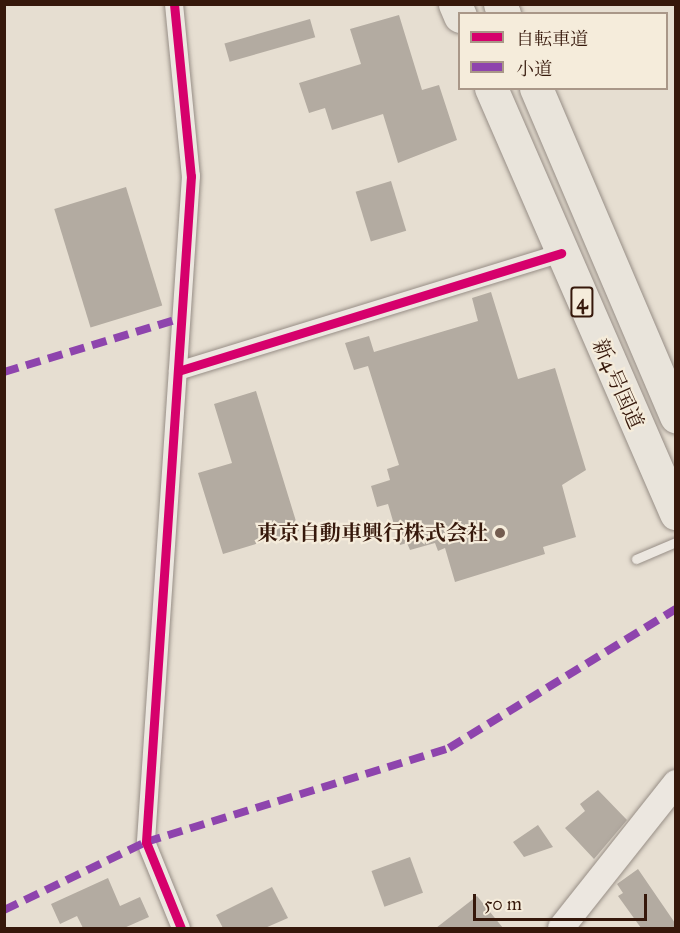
<!DOCTYPE html>
<html>
<head>
<meta charset="utf-8">
<style>
	body { margin:0 }
	#map { position:relative; width:680px; height:933px; overflow:hidden; background:#e6ded1; font-family:"IM FELL Great Primer","Noto Serif JP",serif }
	div>[style] { position:absolute }
	.building>* { inset:0; background:#b3aba1; transform-origin:0 0 }
	.roads { filter:drop-shadow(0 0 2px #978e86) drop-shadow(0 0 2px #978e86) }
	.lane>* { height:9px; margin:-4.5px; padding:0 4.5px; transform-origin:4.5px; border-radius:4.5px; background:#ece7e0 }
	.street>* { height:18px; margin:-9px; padding:0 9px; transform-origin:9px; border-radius:9px; background:#ece7e0 }
	.secondary>* { height:26px; margin:-13px; padding:0 13px; transform-origin:13px; border-radius:13px; background:#ece7e0 }
	.highway>* { height:33px; margin:-16.5px; padding:0 16.5px; transform-origin:16.5px; border-radius:16.5px; background:#e9e4db }
	.quiet>* { height:8px; margin-top:-4px; transform-origin:0; background:repeating-linear-gradient(90deg,#8e44ad 0 15px,transparent 0 23px) }
	.cycleway>* { height:9px; margin:-4.5px; padding:0 4.5px; transform-origin:4.5px; border-radius:4.5px; background:#d6006c }
	.dots>* { width:16px; height:16px; translate:-50% -50%; box-sizing:border-box; border:3px solid #f5ecdb; border-radius:50% }
	span { translate:-50% -50%; white-space:nowrap; text-align:center; line-height:1.15; -webkit-text-stroke:4.5px #f5ecdb; paint-order:stroke }
	.shield-label span { padding:2px 4px; background:#f5ecdb; border:2px solid; border-radius:4px; -webkit-text-stroke-width:0 }
	.shield-label { font-size:20px; color:#36180b; font-weight:700 }
	.street-label { font-size:21px; color:#36180b }
	.poi-label { font-size:21px; color:#36180b; font-weight:700 }
	.right { translate:-100% -50%; text-align:right }
	.frame { position:absolute; inset:0; border:6px solid #36180b; pointer-events:none }
	.legend { position:absolute; left:458px; top:12px; width:210px; height:78px; box-sizing:border-box; background:#f5ecdb; border:2px solid #a99788; margin:0; padding:8px 10px; list-style:none; font-size:18px; color:#36180b }
	.legend li { display:flex; align-items:center; gap:12px; height:30px }
	.legend b { width:30px; border:2px solid #a99788 }
	.scale { position:absolute; left:473px; top:894px; width:174px; height:27px; box-sizing:border-box; border:3px solid #36180b; border-top:0; padding-left:8px; font-size:18px; line-height:21px; white-space:nowrap; color:#36180b; -webkit-text-stroke:4px #f5ecdb; paint-order:stroke }
</style>
</head>
<body>
<div id="map">
	<div class="building">
		<div style="clip-path:polygon(399px 15px,422px 90px,439px 85px,457px 140px,398px 163px,383px 114px,332px 130px,325px 108px,309px 113px,299px 83px,361px 64px,350px 29px)"></div>
		<div style="left:310px;top:19px;width:19px;height:89px;rotate:74deg"></div>
		<div style="left:391px;top:181px;width:52px;height:37px;rotate:73deg"></div>
		<div style="left:126px;top:187px;width:124px;height:75px;rotate:73deg"></div>
		<div style="clip-path:polygon(491px 292px,518px 379px,555px 368px,586px 470px,562px 485px,576px 537px,543px 547px,545px 554px,455px 582px,445px 548px,438px 551px,435px 543px,410px 550px,407px 543px,400px 545px,388px 504px,377px 507px,371px 486px,390px 480px,387px 469px,399px 465px,368px 366px,354px 370px,345px 343px,369px 336px,374px 352px,478px 321px,472px 298px)"></div>
		<div style="clip-path:polygon(256px 391px,299px 531px,223px 554px,198px 473px,232px 463px,214px 404px)"></div>
		<div style="clip-path:polygon(598px 790px,627px 820px,594px 859px,565px 828px,585px 811px,580px 804px)"></div>
		<div style="clip-path:polygon(538px 825px,553px 847px,524px 857px,513px 842px)"></div>
		<div style="left:410px;top:857px;width:38px;height:41px;rotate:70deg"></div>
		<div style="clip-path:polygon(638px 869px,675px 923px,675px 928px,641px 928px,618px 896px,623px 893px,617px 884px)"></div>
		<div style="clip-path:polygon(108px 878px,120px 906px,140px 897px,149px 917px,124px 928px,83px 928px,77px 916px,60px 924px,51px 904px)"></div>
		<div style="clip-path:polygon(272px 887px,288px 918px,265px 928px,223px 928px,216px 915px)"></div>
		<div style="clip-path:polygon(477px 896px,503px 928px,436px 928px)"></div>
	</div>
	<div class="roads">
		<div class="lane">
			<div style="left:636px;top:559px;width:43px;rotate:-23deg"></div>
		</div>
		<div class="street">
			<div style="left:174px;top:4px;width:173px;rotate:84.4deg"></div>
			<div style="left:191px;top:176px;width:668px;rotate:93.87deg"></div>
			<div style="left:146px;top:842px;width:93px;rotate:67.9deg"></div>
			<div style="left:178px;top:371px;width:401px;rotate:-17.1deg"></div>
		</div>
		<div class="secondary">
			<div style="left:561px;top:928px;width:185px;rotate:-51.6deg"></div>
		</div>
		<div class="highway">
			<div style="left:455px;top:4px;width:13px;rotate:67deg"></div>
			<div style="left:500px;top:4px;width:11px;rotate:68deg"></div>
			<div style="left:491px;top:88px;width:464px;rotate:66.5deg"></div>
			<div style="left:536px;top:88px;width:357px;rotate:66.9deg"></div>
		</div>
	</div>
	<div class="quiet">
		<div style="left:4px;top:372px;width:186px;rotate:-16.9deg"></div>
		<div style="left:4px;top:910px;width:157px;rotate:-25.6deg"></div>
		<div style="left:146px;top:842px;width:317px;rotate:-17.2deg"></div>
		<div style="left:449px;top:748px;width:266px;rotate:-31.5deg"></div>
	</div>
	<div class="cycleway">
		<div style="left:174px;top:4px;width:173px;rotate:84.4deg"></div>
		<div style="left:191px;top:176px;width:668px;rotate:93.87deg"></div>
		<div style="left:146px;top:842px;width:93px;rotate:67.9deg"></div>
		<div style="left:178px;top:371px;width:401px;rotate:-17.1deg"></div>
	</div>
	<div class="dots">
		<div style="left:500px;top:533px;background:#745d50"></div>
	</div>
	<div class="shield-label">
		<span style="left:582px;top:302px">4</span>
	</div>
	<div class="street-label">
		<span style="left:618px;top:384px;rotate:66deg">新4号国道</span>
	</div>
	<div class="poi-label">
		<span class="right" style="left:488px;top:533px">東京自動車興行株式会社</span>
	</div>
	<div class="frame"></div>
	<ul class="legend">
	<li><b style="height:8px;background:#d6006c"></b>自転車道</li>
	<li><b style="height:8px;background:#8e44ad"></b>小道</li>
	</ul>
	<div class="scale">50 m</div>
</div>
</body>
</html>
